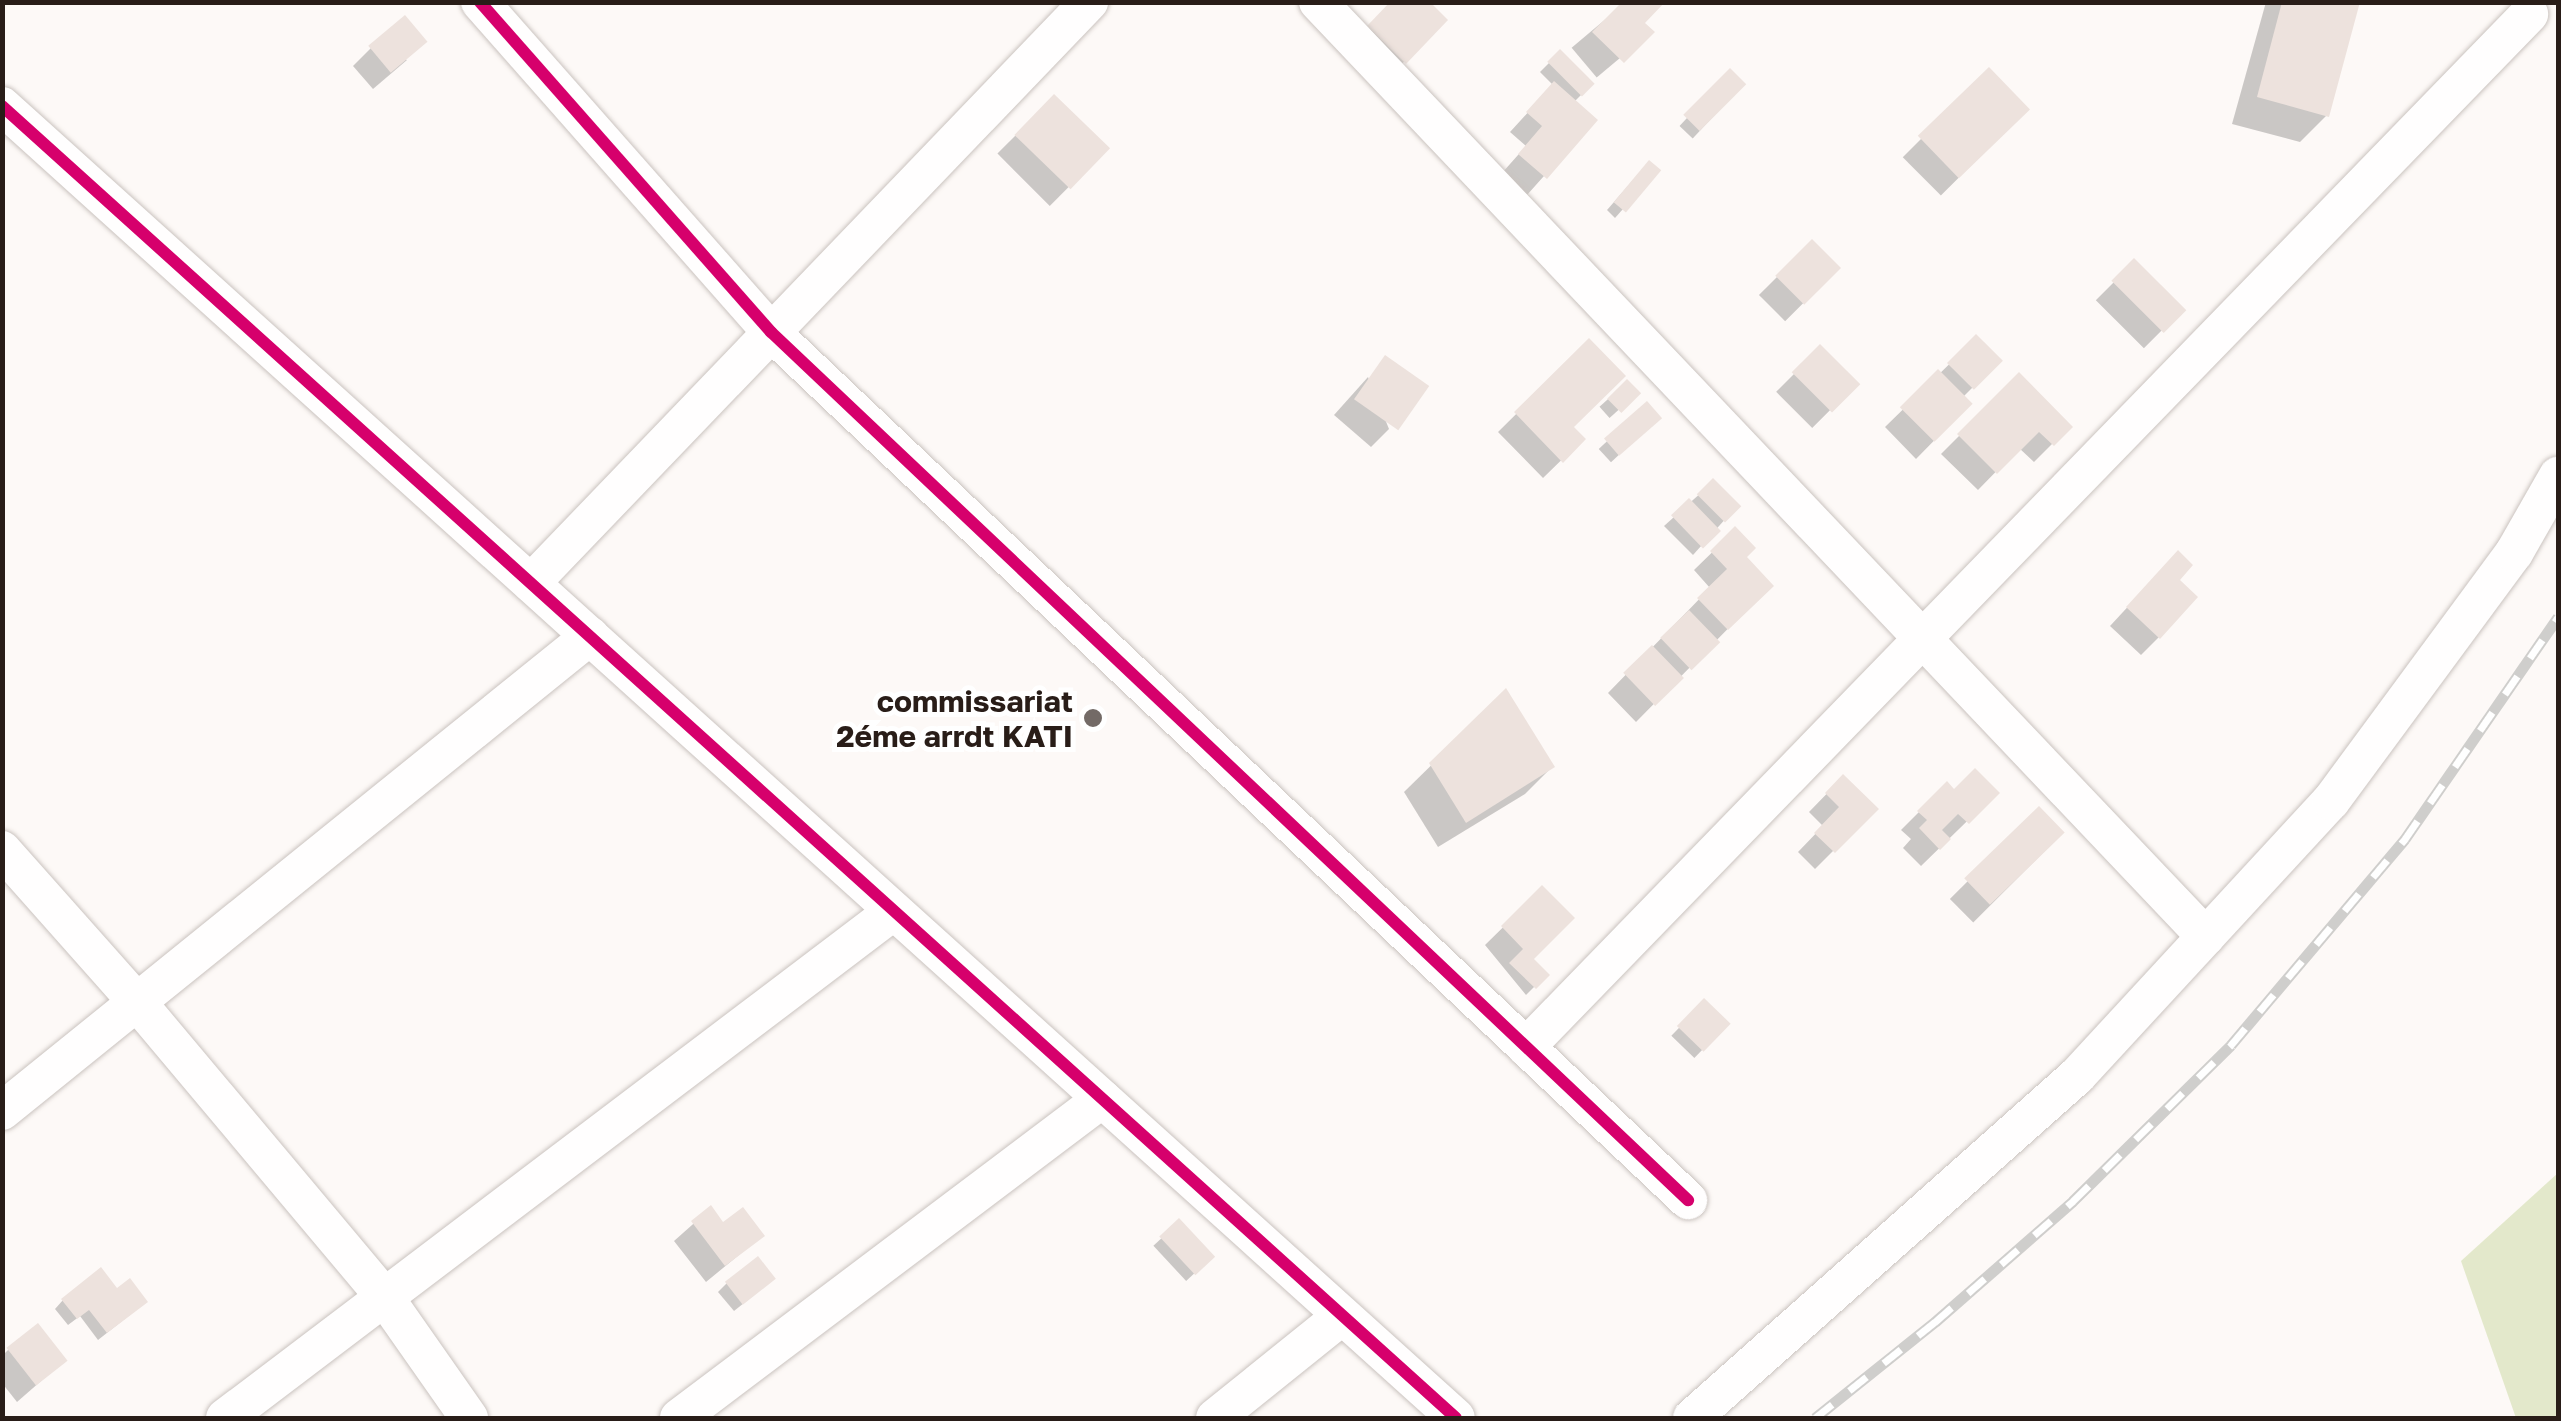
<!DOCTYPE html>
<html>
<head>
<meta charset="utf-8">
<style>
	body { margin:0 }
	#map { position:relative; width:2561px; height:1421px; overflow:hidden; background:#fdf9f7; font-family:"Golos Text",sans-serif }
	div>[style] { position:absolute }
	.green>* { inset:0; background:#e3e8cb }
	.shadow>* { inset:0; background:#0003; transform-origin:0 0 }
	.building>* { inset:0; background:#ede2dd; transform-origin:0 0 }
	.roads { filter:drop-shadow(0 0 2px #cac3bf) drop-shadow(0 0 2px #cac3bf) }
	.minor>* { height:38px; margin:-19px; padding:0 19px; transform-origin:19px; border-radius:19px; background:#fffefe }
	.rail>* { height:11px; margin-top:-5.5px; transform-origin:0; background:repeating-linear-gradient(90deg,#fff 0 22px,#cfcecc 0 44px); box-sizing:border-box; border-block:2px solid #cfcecc }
	.cycleway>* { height:12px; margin:-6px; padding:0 6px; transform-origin:6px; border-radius:6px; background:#d6006c }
	.dots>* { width:28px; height:28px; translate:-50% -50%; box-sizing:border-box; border:5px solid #fff; border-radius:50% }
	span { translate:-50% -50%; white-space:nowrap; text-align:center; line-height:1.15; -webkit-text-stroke:10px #fff; paint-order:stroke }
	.poi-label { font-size:30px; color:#291d18; font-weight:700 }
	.right { translate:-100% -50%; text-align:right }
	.frame { position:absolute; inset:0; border:5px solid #291d18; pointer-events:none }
</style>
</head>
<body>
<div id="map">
	<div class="green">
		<div style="clip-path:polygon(2558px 1173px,2558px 1418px,2516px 1418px,2461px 1261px)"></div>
	</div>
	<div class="shadow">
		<div style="clip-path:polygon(1394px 2px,1445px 20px,1386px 80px,1352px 45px)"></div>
		<div style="left:1626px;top:2px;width:39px;height:71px;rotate:50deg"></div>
		<div style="clip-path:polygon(2266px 2px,2357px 2px,2327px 115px,2300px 142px,2232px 124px)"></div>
		<div style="clip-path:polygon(371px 48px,407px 60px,373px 89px,353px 66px)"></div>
		<div style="clip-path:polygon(1560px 52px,1592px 84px,1574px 102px,1594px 120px,1527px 195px,1502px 173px,1526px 146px,1510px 132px,1553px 85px,1540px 72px)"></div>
		<div style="left:1989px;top:71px;width:54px;height:122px;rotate:45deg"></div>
		<div style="left:1730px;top:72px;width:18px;height:74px;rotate:43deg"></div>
		<div style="left:1054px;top:97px;width:74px;height:80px;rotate:45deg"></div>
		<div style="clip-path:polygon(1641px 171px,1623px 209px,1615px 218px,1607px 210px)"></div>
		<div style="left:1812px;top:242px;width:37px;height:75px;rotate:45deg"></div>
		<div style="left:2134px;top:262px;width:68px;height:54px;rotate:45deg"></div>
		<div style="clip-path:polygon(1976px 338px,1999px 361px,1963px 397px,1970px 404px,1916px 459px,1885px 427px)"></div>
		<div style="clip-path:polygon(1589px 342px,1571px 427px,1583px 439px,1543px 478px,1498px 432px)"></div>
		<div style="left:1820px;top:348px;width:51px;height:62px;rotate:45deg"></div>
		<div style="clip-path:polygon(2019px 376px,2069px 427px,2034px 462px,2019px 448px,1978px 490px,1941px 454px)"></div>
		<div style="clip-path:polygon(1368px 377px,1389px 429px,1371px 447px,1334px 415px)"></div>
		<div style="left:1627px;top:382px;width:15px;height:37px;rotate:48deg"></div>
		<div style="left:1647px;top:404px;width:18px;height:66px;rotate:47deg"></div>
		<div style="clip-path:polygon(1713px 482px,1737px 506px,1693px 555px,1664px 526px)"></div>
		<div style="clip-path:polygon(1735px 530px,1744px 557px,1770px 586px,1636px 722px,1608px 693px,1710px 588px,1694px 570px)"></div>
		<div style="clip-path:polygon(2161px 571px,2176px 580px,2159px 637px,2141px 655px,2110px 626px)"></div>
		<div style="clip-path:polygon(1506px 692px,1552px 767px,1525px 794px,1438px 847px,1404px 792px)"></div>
		<div style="clip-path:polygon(1843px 777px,1875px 809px,1815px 869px,1798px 852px,1823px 826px,1809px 812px)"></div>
		<div style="clip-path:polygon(1947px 784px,1954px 792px,1996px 793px,1921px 866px,1903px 848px,1911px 839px,1901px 830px)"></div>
		<div style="left:2039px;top:810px;width:33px;height:126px;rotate:45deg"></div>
		<div style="clip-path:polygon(1542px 889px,1531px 959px,1546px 975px,1526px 995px,1485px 945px)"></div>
		<div style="left:1704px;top:1002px;width:32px;height:47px;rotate:44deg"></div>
		<div style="clip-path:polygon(710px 1209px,723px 1226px,762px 1236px,706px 1282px,674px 1241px)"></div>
		<div style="left:1179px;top:1222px;width:48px;height:35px;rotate:47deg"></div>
		<div style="clip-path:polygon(727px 1283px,764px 1287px,734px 1311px,718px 1292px)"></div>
		<div style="clip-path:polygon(63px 1300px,136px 1310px,98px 1340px,80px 1316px,68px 1325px,55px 1309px)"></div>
		<div style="clip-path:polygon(8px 1350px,64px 1361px,17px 1402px,2px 1383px,2px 1356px)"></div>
	</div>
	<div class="building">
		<div style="clip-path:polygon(1390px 2px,1430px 2px,1448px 20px,1406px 64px,1367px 26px)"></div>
		<div style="clip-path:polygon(1622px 2px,1665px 2px,1645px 23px,1655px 32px,1624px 63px,1592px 32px)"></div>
		<div style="clip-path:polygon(2282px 2px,2360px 2px,2329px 117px,2257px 97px)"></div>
		<div style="left:405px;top:15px;width:35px;height:48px;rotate:50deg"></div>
		<div style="left:1560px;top:49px;width:49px;height:18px;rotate:45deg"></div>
		<div style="left:1989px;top:67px;width:59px;height:99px;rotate:46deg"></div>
		<div style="left:1730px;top:68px;width:23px;height:66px;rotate:45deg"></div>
		<div style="clip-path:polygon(1554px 81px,1598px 120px,1547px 179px,1518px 154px,1542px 126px,1526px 112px)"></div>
		<div style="left:1054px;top:94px;width:78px;height:57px;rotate:44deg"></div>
		<div style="left:1649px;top:160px;width:16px;height:55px;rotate:40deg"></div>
		<div style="left:1812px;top:239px;width:41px;height:52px;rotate:45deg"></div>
		<div style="left:2134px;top:258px;width:74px;height:32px;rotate:45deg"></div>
		<div style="left:1976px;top:334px;width:38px;height:41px;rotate:45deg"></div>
		<div style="clip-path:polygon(1589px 338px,1626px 376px,1574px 427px,1586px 439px,1563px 463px,1514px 412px)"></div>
		<div style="left:1820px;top:344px;width:57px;height:40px;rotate:45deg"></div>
		<div style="left:1385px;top:355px;width:54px;height:54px;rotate:35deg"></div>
		<div style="left:1938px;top:369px;width:49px;height:54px;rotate:45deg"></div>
		<div style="clip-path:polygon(2019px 372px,2073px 427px,2054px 446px,2039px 432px,1997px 474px,1957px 434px)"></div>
		<div style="left:1627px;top:379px;width:20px;height:28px;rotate:45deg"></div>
		<div style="left:1647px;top:401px;width:23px;height:57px;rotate:49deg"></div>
		<div style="left:1713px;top:478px;width:40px;height:23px;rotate:45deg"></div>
		<div style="left:1689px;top:498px;width:46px;height:25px;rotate:46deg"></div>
		<div style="clip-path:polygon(1735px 526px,1756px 548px,1747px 557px,1774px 586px,1728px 630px,1697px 598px,1727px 569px,1710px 551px)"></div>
		<div style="clip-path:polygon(2178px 550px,2193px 565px,2180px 580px,2198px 597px,2160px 639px,2126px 607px)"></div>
		<div style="left:1689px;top:610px;width:45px;height:40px;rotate:46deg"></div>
		<div style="left:1652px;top:645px;width:46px;height:40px;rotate:46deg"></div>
		<div style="clip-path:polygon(1506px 688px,1555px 767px,1466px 823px,1429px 763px)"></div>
		<div style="clip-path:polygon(1975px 768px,2000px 793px,1969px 824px,1958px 814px,1942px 830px,1951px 839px,1940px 850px,1919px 828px,1927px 820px,1917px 811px,1947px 781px,1954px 789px)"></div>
		<div style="clip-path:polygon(1843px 774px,1879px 809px,1835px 853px,1814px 833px,1839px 807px,1825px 793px)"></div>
		<div style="left:2039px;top:806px;width:37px;height:104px;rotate:46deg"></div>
		<div style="clip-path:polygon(1542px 885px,1575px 918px,1534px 959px,1550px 975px,1536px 989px,1509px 963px,1523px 949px,1501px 926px)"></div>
		<div style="left:1704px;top:998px;width:37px;height:39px;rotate:44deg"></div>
		<div style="clip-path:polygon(711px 1205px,723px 1222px,743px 1207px,765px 1236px,725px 1266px,691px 1221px)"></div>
		<div style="left:1179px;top:1218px;width:53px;height:27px;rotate:47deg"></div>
		<div style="left:758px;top:1256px;width:29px;height:42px;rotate:52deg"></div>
		<div style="clip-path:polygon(101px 1267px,117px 1288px,130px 1278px,148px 1302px,107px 1333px,89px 1310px,77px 1319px,61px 1299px)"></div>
		<div style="left:38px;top:1323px;width:48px;height:40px;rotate:52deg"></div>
	</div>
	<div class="roads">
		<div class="minor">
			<div style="left:480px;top:2px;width:440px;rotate:48.6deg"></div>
			<div style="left:771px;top:332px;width:1263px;rotate:43.43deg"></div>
			<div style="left:1318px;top:2px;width:1289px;rotate:46.48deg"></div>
			<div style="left:2px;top:106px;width:1958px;rotate:42.06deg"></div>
			<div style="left:531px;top:583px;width:806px;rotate:-46.16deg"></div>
			<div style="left:2px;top:850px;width:203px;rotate:48.4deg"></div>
			<div style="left:137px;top:1002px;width:383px;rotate:50deg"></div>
			<div style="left:383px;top:1295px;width:150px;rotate:55deg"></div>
			<div style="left:1526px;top:1047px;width:1440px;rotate:-45.84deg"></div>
			<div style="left:2px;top:1111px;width:756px;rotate:-38.93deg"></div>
			<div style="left:225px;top:1418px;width:839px;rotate:-37.16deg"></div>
			<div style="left:679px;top:1418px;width:530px;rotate:-37.02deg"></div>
			<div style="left:1215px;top:1418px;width:163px;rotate:-38.8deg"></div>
			<div style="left:1692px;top:1418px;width:515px;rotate:-41.62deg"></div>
			<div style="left:2077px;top:1076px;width:374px;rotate:-47.3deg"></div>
			<div style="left:2331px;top:801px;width:308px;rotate:-53.6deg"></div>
			<div style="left:2514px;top:553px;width:89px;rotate:-60.3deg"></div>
		</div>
	</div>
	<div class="rail">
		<div style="left:1815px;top:1418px;width:154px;rotate:-38.7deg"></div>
		<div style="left:1935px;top:1322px;width:184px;rotate:-41.2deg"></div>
		<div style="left:2073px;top:1201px;width:222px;rotate:-44.6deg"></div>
		<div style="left:2231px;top:1045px;width:270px;rotate:-49.8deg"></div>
		<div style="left:2405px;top:839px;width:270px;rotate:-55.4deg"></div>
	</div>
	<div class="cycleway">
		<div style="left:480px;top:2px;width:440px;rotate:48.6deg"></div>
		<div style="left:771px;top:332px;width:1263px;rotate:43.43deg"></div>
		<div style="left:2px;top:106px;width:1958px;rotate:42.06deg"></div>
	</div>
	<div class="dots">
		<div style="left:1093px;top:718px;background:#736a66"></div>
	</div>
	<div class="poi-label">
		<span class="right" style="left:1073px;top:718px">commissariat<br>2éme arrdt KATI</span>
	</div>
	<div class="frame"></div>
</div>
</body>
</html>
